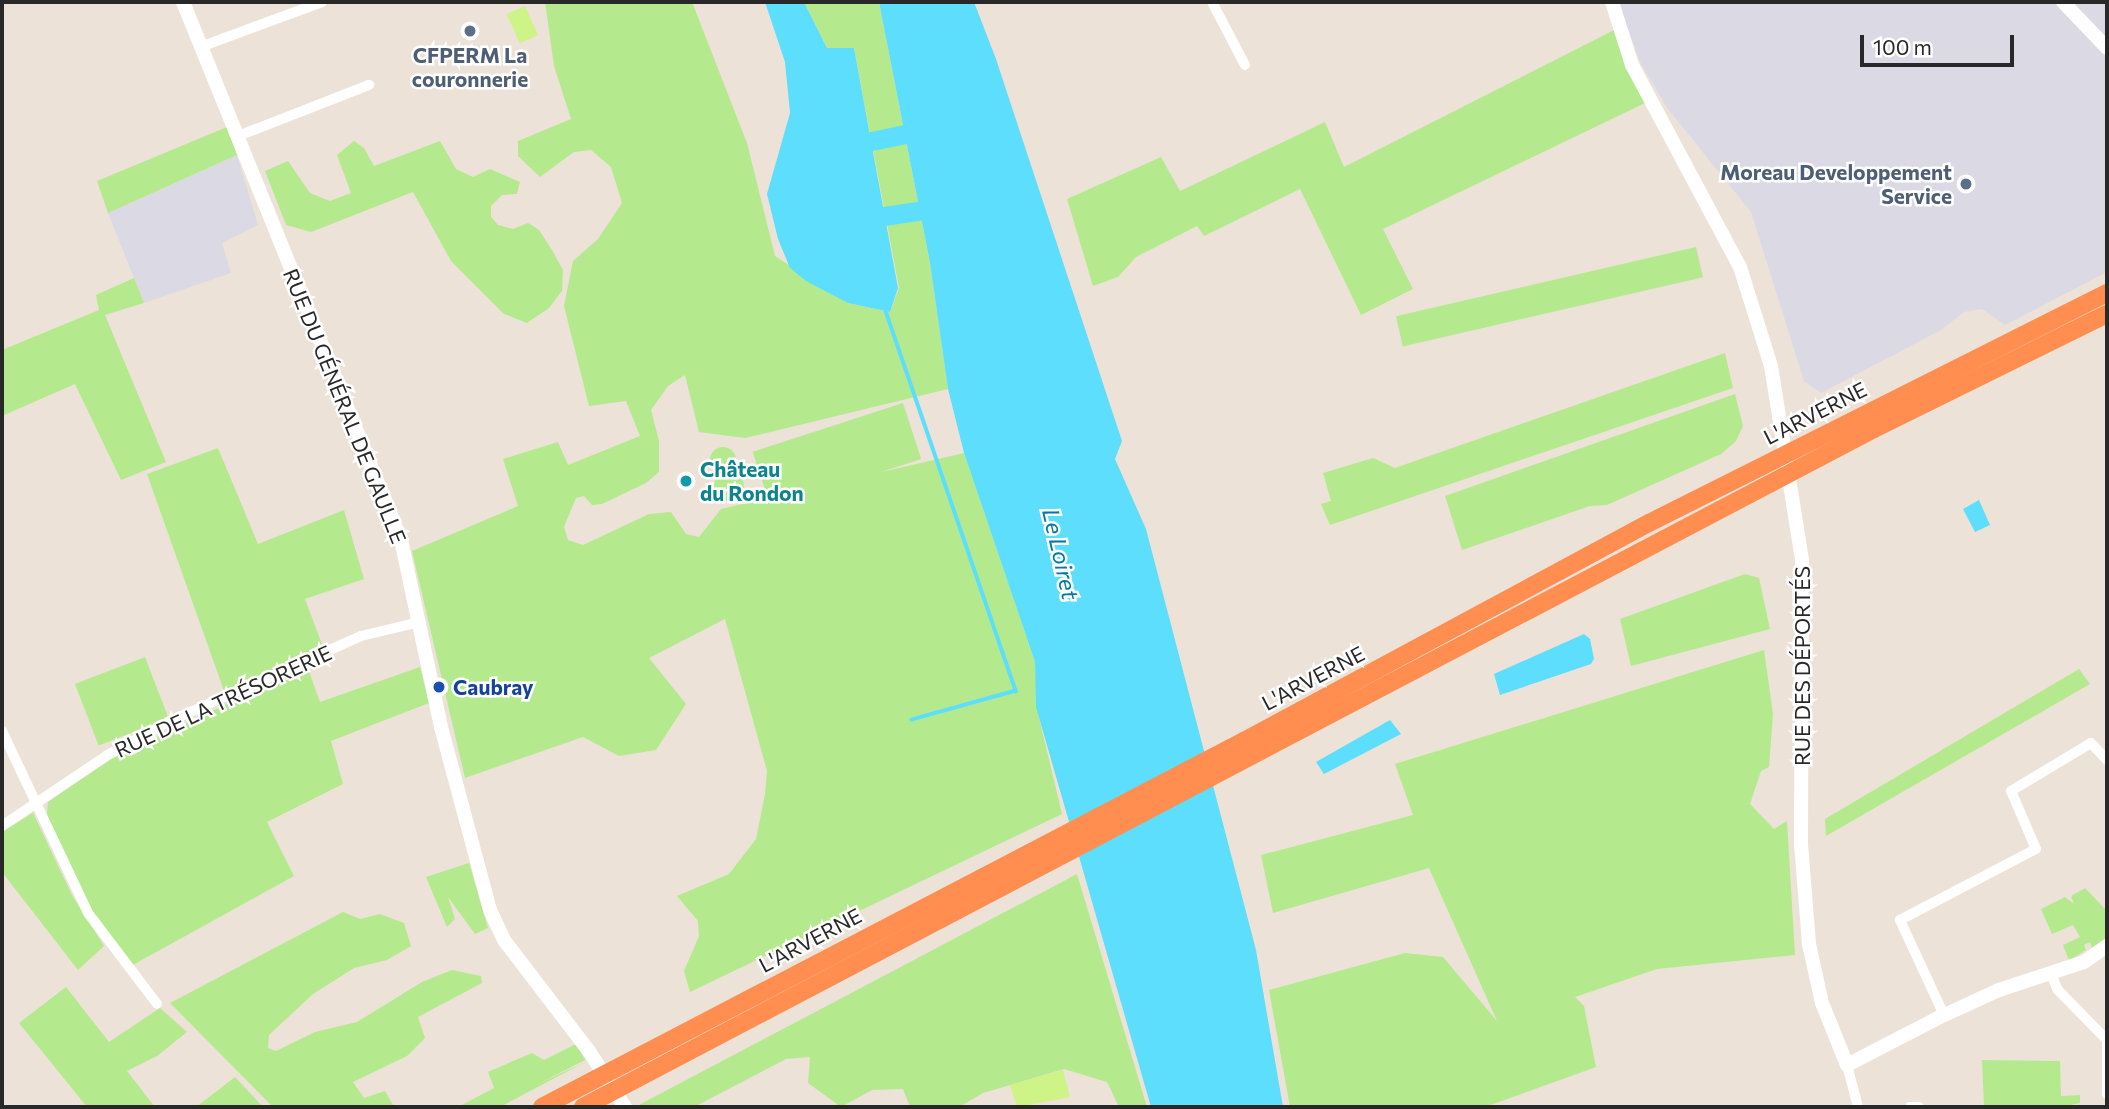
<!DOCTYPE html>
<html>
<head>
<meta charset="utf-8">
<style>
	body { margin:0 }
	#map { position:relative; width:2109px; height:1109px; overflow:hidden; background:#ece2d7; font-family:Commissioner,sans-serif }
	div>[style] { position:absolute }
	.industrial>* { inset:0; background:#dbd9e3 }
	.green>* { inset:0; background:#b4ea8d; transform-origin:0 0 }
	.round { border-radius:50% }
	.pitch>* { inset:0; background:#cef387; transform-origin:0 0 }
	.water>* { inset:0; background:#5ddefc }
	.stream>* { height:3.5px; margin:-1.75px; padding:0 1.75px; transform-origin:1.75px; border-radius:1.75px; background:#5ddefc }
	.river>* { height:19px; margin:-9.5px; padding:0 9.5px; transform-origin:9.5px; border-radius:9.5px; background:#5ddefc }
	.street>* { height:10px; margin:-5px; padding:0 5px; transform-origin:5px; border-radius:5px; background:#fff }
	.secondary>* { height:14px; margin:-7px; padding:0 7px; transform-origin:7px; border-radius:7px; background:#fff }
	.highway>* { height:18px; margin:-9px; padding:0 9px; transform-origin:9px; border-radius:9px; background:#ff8e50 }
	.dots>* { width:19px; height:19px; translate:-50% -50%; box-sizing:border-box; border:4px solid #fff; border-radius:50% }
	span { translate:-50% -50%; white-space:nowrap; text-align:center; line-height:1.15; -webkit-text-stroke:5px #fff; paint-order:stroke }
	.service-label { font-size:21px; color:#4e5e75; font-weight:700 }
	.right { translate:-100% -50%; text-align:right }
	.street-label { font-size:21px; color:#282828 }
	.culture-label { font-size:21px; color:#0d838f; font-weight:700 }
	.left { translate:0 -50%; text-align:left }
	.transit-label { font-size:21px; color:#164399; font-weight:700 }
	.water-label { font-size:23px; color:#0078a4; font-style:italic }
	.frame { position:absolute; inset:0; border:4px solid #282828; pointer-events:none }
	.scale { position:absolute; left:1860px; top:35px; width:154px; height:32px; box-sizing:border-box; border:4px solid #282828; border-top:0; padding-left:9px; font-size:21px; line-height:24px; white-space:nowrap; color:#282828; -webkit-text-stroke:5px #fff; paint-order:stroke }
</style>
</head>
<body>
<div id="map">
	<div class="industrial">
		<div style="clip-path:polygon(1618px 2px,2107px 2px,2107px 272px,2005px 325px,1982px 309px,1964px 312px,1941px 330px,1821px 393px,1804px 381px,1751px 212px,1668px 109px,1641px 64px)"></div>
		<div style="clip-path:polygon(237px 155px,258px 225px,222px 243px,231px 273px,144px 303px,108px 213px)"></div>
	</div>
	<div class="green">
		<div style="clip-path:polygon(545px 2px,692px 2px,747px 143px,775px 256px,848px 303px,890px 312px,899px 288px,854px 48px,827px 48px,804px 2px,879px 2px,930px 263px,948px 389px,745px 438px,699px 432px,685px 375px,668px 386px,651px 410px,659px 441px,659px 472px,646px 483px,602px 504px,592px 505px,584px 496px,576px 498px,564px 527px,568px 540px,583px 545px,649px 514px,671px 512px,686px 534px,699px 537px,721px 509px,964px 453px,1035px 662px,1037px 709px,1062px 814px,690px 992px,684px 971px,699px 936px,698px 921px,677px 896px,729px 874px,756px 839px,765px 794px,767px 771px,725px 619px,649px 658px,686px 704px,656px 750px,619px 756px,583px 737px,465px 778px,412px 551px,518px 506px,503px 459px,558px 442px,568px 465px,640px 436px,626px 401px,589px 406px,564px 306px,573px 261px,598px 239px,622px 203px,611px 167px,591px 150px,574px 152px,540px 177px,518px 156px,518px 141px,571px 119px,554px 66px)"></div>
		<div style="clip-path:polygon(1616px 29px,1645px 103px,1383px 229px,1413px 289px,1361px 315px,1300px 189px,1204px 236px,1197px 226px,1136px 257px,1118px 277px,1093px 286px,1067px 199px,1161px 157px,1180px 191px,1325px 122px,1344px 167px)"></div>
		<div style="clip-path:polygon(227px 127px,237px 155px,108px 213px,97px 181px)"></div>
		<div style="clip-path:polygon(354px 141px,364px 148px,374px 166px,440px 141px,456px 169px,473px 177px,490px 169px,520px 182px,517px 194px,502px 195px,491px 206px,491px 217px,498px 225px,513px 229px,528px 223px,539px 230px,552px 250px,563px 270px,562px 291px,549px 308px,527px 323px,504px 314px,451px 261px,413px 192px,311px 232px,286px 225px,265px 171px,288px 161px,310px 193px,330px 201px,351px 193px,337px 155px)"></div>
		<div style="left:1696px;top:247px;width:31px;height:308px;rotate:77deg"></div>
		<div style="clip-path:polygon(134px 278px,144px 303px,105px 315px,166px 462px,121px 480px,75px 384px,2px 416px,2px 350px,99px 310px,96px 295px)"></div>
		<div style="clip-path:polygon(1725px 353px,1733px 388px,1330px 525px,1321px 504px,1331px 501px,1323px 473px,1373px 458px,1395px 468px)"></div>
		<div style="clip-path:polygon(1735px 394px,1743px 426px,1736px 441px,1721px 454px,1607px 505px,1590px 506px,1462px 550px,1445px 496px)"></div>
		<div style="left:903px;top:403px;width:59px;height:158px;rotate:72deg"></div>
		<div class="round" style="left:710px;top:447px;width:26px;height:26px"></div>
		<div style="clip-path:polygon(218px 448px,258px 544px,344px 510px,364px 579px,305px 599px,323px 647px,224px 691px,147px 474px)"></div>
		<div class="round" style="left:714px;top:471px;width:30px;height:30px"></div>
		<div style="clip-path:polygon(1745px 574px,1759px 578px,1770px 629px,1631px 666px,1620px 619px)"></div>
		<div style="clip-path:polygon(1764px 650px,1773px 714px,1769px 767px,1761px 771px,1750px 804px,1774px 829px,1787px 821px,1795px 955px,1657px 969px,1575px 997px,1584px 1006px,1596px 1067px,1485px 1107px,1290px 1107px,1269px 990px,1405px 953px,1443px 957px,1497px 1021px,1429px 868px,1273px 913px,1261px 855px,1413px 815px,1395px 764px)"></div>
		<div style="left:145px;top:657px;width:66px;height:75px;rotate:69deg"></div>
		<div style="clip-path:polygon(307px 666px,320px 702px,420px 667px,429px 703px,331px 741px,343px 784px,267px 822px,294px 876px,131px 966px,116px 951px,76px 886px,46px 822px,48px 802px,113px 758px)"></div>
		<div style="clip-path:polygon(2079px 669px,2090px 684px,1826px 836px,1825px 819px)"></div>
		<div style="clip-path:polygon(33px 813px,72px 895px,104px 946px,78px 970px,2px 872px,2px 832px)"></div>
		<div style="clip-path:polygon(469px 863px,488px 928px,475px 934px,448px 897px,455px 919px,447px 927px,426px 877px)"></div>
		<div style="clip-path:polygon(1077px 874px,1147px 1107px,1119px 1107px,1107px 1082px,1064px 1069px,983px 1093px,959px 1107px,910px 1107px,903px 1089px,872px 1090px,841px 1107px,808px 1083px,810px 1057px,786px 1059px,694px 1107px,635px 1107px)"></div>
		<div style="clip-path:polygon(2085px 888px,2107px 911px,2107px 937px,2092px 948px,2090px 942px,2084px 945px,2086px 950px,2069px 960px,2063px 945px,2080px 937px,2073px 925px,2052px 934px,2041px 909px,2065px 897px,2074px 904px,2071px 896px)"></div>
		<div style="clip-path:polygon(343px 912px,360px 919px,380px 914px,404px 923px,411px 946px,387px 960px,354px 968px,313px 994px,269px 1035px,268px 1048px,276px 1051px,315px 1032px,357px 1022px,422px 982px,452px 970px,481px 976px,482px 983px,418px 1017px,425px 1038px,407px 1056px,353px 1082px,364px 1098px,385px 1091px,394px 1107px,273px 1107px,170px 1003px)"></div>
		<div style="clip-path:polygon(66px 987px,109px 1042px,160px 1008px,187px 1032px,157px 1056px,127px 1071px,155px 1107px,87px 1107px,19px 1023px)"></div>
		<div style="clip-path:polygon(576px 1044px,585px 1060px,538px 1084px,583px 1063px,500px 1107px,458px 1107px,494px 1088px,488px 1072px,532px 1053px,544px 1060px)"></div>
		<div style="clip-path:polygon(1982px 1060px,2060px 1061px,2061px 1096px,2080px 1095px,2080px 1103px,2062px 1107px,1984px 1107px)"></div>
		<div style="clip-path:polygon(235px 1077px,263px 1107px,196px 1107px)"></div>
	</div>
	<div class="pitch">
		<div style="left:525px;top:6px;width:32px;height:20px;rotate:66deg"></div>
		<div style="clip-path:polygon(1063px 1070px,1070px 1097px,1017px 1107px,1010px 1085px)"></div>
	</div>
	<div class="water">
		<div style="clip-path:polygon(765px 2px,804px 2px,827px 48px,854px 48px,898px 288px,890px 312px,848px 303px,806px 281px,790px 268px,778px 239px,767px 194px,790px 113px,785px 62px)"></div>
		<div style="clip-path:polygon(879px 2px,974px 2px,996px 59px,1122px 441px,1115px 459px,1146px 529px,1256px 950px,1283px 1107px,1151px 1107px,1036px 707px,1035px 662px,964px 453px,948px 389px,930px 263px)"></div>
		<div style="clip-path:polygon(1979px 500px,1990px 525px,1975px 532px,1963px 509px)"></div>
		<div style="clip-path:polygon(1584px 634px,1590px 639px,1594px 659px,1591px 664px,1500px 695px,1494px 674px)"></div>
		<div style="clip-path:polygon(1390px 720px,1401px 734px,1324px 774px,1316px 762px)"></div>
	</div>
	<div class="stream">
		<div style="left:886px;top:311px;width:402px;rotate:71.1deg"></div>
		<div style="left:1016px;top:691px;width:108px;rotate:164.4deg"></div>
	</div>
	<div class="river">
		<div style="left:847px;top:146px;width:85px;rotate:-11.6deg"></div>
		<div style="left:869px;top:210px;width:8px;rotate:76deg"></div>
		<div style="left:871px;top:218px;width:74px;rotate:-8.6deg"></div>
	</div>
	<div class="street">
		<div style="left:1212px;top:2px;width:71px;rotate:62.4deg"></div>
		<div style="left:203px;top:46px;width:127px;rotate:-20.3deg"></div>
		<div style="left:238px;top:136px;width:141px;rotate:-21.3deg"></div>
		<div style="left:2px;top:731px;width:201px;rotate:64.7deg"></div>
		<div style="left:88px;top:913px;width:114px;rotate:52.8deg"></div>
		<div style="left:2px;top:826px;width:125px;rotate:-33.9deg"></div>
		<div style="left:106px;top:756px;width:71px;rotate:-28.7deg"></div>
		<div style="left:168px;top:722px;width:211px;rotate:-24deg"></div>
		<div style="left:361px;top:636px;width:61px;rotate:-13.3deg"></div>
		<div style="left:2051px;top:973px;width:17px;rotate:69deg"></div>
		<div style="left:2057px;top:989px;width:71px;rotate:45.6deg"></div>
		<div style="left:2107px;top:1040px;width:54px;rotate:90deg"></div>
		<div style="left:1944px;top:1015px;width:105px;rotate:-114.9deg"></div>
		<div style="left:1900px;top:920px;width:153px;rotate:-27.6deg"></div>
		<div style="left:2036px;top:849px;width:63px;rotate:-113.3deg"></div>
		<div style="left:2011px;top:791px;width:93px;rotate:-31deg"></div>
		<div style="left:2091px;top:743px;width:23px;rotate:47deg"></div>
		<div style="left:1847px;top:1065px;width:43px;rotate:75.3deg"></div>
		<div style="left:1910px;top:1107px;width:9px"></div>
	</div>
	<div class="secondary">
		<div style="left:183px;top:2px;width:580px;rotate:67.94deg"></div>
		<div style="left:401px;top:540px;width:191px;rotate:77.9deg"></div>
		<div style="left:441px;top:727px;width:189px;rotate:75deg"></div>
		<div style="left:490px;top:910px;width:33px;rotate:65deg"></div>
		<div style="left:504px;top:940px;width:140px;rotate:52.6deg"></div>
		<div style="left:589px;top:1051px;width:67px;rotate:57.3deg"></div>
		<div style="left:1612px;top:2px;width:66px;rotate:72.4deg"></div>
		<div style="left:1632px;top:65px;width:229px;rotate:61.9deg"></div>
		<div style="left:1740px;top:267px;width:104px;rotate:72.6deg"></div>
		<div style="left:1771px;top:366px;width:195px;rotate:80.9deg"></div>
		<div style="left:1802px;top:559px;width:285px;rotate:90.2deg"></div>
		<div style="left:1801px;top:844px;width:100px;rotate:85.4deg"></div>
		<div style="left:1809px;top:944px;width:60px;rotate:77.6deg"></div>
		<div style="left:1822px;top:1003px;width:67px;rotate:68deg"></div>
		<div style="left:1847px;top:1065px;width:105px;rotate:-27.3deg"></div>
		<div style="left:1940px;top:1017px;width:65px;rotate:-24.6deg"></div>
		<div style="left:1999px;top:990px;width:89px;rotate:-18.2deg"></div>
		<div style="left:2084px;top:962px;width:28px;rotate:-35deg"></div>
		<div style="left:2063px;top:2px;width:64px;rotate:46.3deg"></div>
	</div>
	<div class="highway">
		<div style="left:542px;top:1107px;width:792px;rotate:-27.54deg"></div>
		<div style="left:1244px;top:741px;width:460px;rotate:-28.3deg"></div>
		<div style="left:1649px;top:523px;width:513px;rotate:-26.67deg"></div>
		<div style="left:583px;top:1107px;width:1458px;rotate:-27.71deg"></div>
		<div style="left:1874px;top:429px;width:260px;rotate:-26.3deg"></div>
	</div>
	<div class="dots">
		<div style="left:470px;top:31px;background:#5c6f8a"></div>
		<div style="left:1966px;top:184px;background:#5c6f8a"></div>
		<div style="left:686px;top:481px;background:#0f9aa8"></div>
		<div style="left:439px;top:687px;background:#1a4fb4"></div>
	</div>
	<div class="service-label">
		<span style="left:470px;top:67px">CFPERM La<br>couronnerie</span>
		<span class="right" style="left:1952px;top:184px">Moreau Developpement<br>Service</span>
	</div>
	<div class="street-label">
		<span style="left:345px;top:406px;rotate:68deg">RUE DU GÉNÉRAL DE GAULLE</span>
		<span style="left:1815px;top:413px;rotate:-27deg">L'ARVERNE</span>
		<span style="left:1802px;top:666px;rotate:-90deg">RUE DES DÉPORTÉS</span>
		<span style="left:1313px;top:678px;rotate:-28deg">L'ARVERNE</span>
		<span style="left:223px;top:701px;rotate:-25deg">RUE DE LA TRÉSORERIE</span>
		<span style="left:810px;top:940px;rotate:-28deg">L'ARVERNE</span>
	</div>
	<div class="culture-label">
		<span class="left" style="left:700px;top:481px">Château<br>du Rondon</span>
	</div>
	<div class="transit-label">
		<span class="left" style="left:453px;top:687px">Caubray</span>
	</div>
	<div class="water-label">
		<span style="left:1061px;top:554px;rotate:77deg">Le Loiret</span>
	</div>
	<div class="frame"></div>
	<div class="scale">100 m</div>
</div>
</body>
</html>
